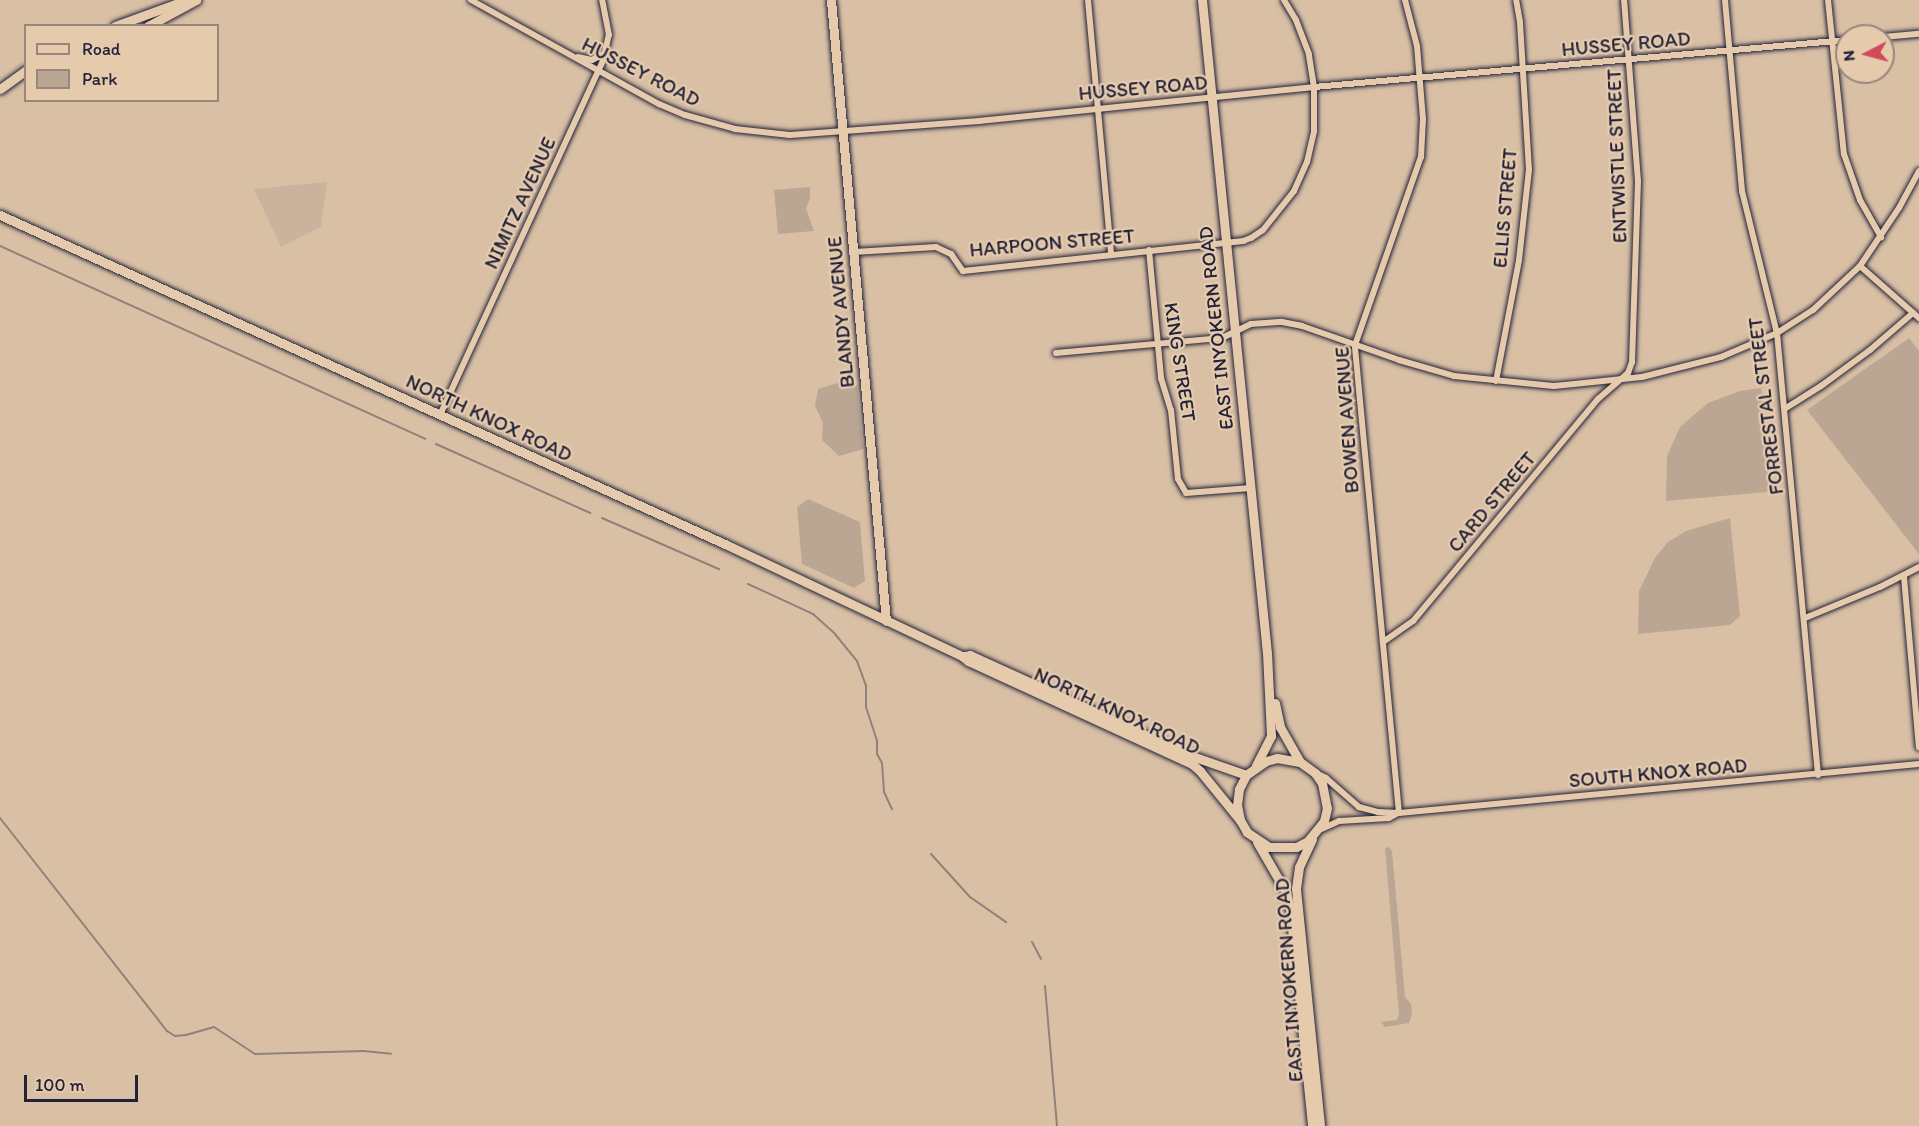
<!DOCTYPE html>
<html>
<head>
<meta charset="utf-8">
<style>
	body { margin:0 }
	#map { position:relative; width:1919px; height:1126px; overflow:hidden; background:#d9c0a5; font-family:Itim,sans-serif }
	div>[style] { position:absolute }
	.built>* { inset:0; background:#cab29c }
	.green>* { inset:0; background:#bba694 }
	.stream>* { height:2px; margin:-1px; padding:0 1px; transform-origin:1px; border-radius:1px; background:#90817b }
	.roads { filter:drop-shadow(0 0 2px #22223b) drop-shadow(0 0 2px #22223b) }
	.street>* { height:6px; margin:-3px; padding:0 3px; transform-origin:3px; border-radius:3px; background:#e5caac }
	.secondary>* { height:9px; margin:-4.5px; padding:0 4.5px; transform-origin:4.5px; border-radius:4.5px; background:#e5caac }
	span { translate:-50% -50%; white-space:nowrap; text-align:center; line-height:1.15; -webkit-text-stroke:4.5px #e5caac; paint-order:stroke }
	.street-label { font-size:20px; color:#22223b }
	.legend { position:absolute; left:24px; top:24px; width:195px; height:78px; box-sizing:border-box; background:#e5caac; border:2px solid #97877f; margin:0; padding:8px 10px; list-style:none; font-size:18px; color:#22223b }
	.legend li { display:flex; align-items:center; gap:12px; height:30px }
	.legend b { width:30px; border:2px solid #97877f }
	.north { position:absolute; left:1835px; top:24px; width:60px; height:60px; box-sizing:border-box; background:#e5caac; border:2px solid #97877f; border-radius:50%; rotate:264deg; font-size:16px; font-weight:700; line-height:24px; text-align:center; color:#22223b }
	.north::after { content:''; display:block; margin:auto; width:21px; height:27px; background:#d1495b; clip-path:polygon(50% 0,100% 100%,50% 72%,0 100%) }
	.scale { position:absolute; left:24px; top:1075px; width:114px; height:27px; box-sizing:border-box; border:3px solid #22223b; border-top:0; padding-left:8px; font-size:18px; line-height:21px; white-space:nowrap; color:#22223b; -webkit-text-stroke:4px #e5caac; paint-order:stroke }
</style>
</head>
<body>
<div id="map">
	<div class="built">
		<div style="clip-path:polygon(327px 182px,321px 227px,281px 247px,254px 189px)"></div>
	</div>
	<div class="green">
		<div style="clip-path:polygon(810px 187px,810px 199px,806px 208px,814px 231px,778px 234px,774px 190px)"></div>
		<div style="clip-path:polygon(1909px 338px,1919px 351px,1919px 554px,1807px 410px)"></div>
		<div style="clip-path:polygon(850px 379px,857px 386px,863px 449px,839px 456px,822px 440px,823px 423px,815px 406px,818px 389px)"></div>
		<div style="clip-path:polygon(1761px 388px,1771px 473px,1767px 492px,1666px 501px,1667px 456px,1680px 427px,1708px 403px,1740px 391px)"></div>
		<div style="clip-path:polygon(808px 499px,860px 522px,865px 581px,854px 588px,802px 564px,797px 507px)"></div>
		<div style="clip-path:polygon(1730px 518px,1740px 616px,1730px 625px,1638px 634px,1639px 591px,1655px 558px,1668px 542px,1686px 531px)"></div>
		<div style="clip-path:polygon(1389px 847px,1392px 851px,1405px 997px,1411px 1004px,1412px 1014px,1409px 1023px,1385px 1027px,1381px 1022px,1397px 1020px,1399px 1015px,1385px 848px)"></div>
	</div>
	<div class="stream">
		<div style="left:0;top:246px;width:467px;rotate:24.4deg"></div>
		<div style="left:436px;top:444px;width:169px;rotate:24.1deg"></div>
		<div style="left:602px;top:518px;width:128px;rotate:23.6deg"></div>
		<div style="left:748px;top:584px;width:72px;rotate:24.8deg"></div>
		<div style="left:813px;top:614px;width:30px;rotate:42deg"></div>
		<div style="left:835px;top:634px;width:35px;rotate:51deg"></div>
		<div style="left:857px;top:661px;width:27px;rotate:70deg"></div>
		<div style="left:866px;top:686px;width:21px;rotate:90deg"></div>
		<div style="left:866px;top:707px;width:35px;rotate:72deg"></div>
		<div style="left:877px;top:740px;width:14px;rotate:90deg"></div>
		<div style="left:877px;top:754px;width:10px;rotate:61deg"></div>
		<div style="left:882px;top:763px;width:29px;rotate:86deg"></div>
		<div style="left:884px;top:792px;width:19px;rotate:65deg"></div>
		<div style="left:0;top:818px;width:271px;rotate:51.9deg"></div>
		<div style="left:167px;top:1031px;width:9px;rotate:32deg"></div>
		<div style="left:175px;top:1036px;width:11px;rotate:-5deg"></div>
		<div style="left:186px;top:1035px;width:29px;rotate:-16deg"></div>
		<div style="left:214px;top:1027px;width:49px;rotate:33.4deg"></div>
		<div style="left:255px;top:1054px;width:109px;rotate:-1.6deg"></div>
		<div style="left:364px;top:1051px;width:27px;rotate:6deg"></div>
		<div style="left:931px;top:854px;width:58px;rotate:47.8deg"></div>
		<div style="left:970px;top:897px;width:44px;rotate:34.8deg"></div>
		<div style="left:1032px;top:942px;width:19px;rotate:62deg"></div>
		<div style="left:1045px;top:986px;width:141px;rotate:85.1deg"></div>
	</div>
	<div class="roads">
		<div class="street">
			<div style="left:471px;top:0;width:215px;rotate:29deg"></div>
			<div style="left:659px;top:104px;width:28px;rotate:23deg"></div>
			<div style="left:685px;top:115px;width:52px;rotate:15.6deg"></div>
			<div style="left:735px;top:129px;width:55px;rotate:6.2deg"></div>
			<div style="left:790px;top:135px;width:190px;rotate:-4.2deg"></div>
			<div style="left:979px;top:121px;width:337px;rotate:-5.8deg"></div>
			<div style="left:1314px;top:87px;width:535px;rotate:-5.04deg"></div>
			<div style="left:1088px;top:0;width:255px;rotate:84.8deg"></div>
			<div style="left:1725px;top:0;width:192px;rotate:84.9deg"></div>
			<div style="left:1742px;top:191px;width:146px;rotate:76.2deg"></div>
			<div style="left:1777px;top:333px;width:444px;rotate:84.7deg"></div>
			<div style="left:1828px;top:0;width:155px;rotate:84.1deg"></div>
			<div style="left:1844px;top:154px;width:49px;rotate:70.8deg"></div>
			<div style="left:1860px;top:200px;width:43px;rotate:60.4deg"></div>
			<div style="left:1883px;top:37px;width:36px;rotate:-5deg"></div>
			<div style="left:578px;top:57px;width:14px;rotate:12deg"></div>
			<div style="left:592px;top:60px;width:15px;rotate:-28deg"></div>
			<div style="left:1149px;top:250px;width:129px;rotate:84.6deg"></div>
			<div style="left:1161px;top:378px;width:34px;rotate:73deg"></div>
			<div style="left:1171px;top:410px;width:69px;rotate:84.2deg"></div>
			<div style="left:1178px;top:479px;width:16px;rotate:60deg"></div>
			<div style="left:1186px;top:493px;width:65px;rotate:-4.4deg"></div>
			<div style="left:854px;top:252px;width:82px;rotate:-3.5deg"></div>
			<div style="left:936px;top:247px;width:17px;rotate:25deg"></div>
			<div style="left:951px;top:254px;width:21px;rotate:55deg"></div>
			<div style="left:963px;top:271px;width:282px;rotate:-6.1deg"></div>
			<div style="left:1243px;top:241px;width:9px;rotate:-21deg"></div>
			<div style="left:1251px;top:238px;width:14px;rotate:-34deg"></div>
			<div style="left:1263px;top:230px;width:50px;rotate:-51.5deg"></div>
			<div style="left:1294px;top:191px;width:32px;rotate:-66deg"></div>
			<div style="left:1307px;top:162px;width:32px;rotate:-77deg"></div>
			<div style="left:1314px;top:131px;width:44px;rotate:-90deg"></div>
			<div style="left:1314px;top:87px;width:33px;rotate:-99deg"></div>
			<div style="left:1309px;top:54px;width:36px;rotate:-111deg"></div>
			<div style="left:1296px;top:20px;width:23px;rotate:-121deg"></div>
			<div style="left:1860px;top:266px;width:79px;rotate:41.4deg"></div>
			<div style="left:1056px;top:353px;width:167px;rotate:-5.2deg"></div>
			<div style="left:1222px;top:338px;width:32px;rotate:-26deg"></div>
			<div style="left:1251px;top:324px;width:31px;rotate:-4deg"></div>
			<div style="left:1282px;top:322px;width:20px;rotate:11deg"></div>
			<div style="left:1302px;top:326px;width:103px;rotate:19.3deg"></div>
			<div style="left:1399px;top:360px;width:57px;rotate:16.2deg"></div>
			<div style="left:1454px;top:376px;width:100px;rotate:5.7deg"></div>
			<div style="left:1554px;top:386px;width:88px;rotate:-5.8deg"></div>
			<div style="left:1642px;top:377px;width:81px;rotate:-14.2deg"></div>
			<div style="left:1721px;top:357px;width:61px;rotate:-23.2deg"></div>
			<div style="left:1777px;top:333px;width:43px;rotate:-32.6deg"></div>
			<div style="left:1813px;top:310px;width:64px;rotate:-43.1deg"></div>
			<div style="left:1860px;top:266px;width:70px;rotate:-56.1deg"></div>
			<div style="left:1899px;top:208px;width:42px;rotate:-61.6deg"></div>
			<div style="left:1496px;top:381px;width:123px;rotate:-79.2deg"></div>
			<div style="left:1519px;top:260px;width:91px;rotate:-83.7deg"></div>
			<div style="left:1529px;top:170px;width:148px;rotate:-93.5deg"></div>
			<div style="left:1520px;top:22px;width:22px;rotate:-100deg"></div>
			<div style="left:1786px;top:408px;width:41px;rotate:-32.2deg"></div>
			<div style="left:1821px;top:386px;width:61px;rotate:-36.3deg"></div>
			<div style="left:1870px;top:350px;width:57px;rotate:-40.7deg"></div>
			<div style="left:440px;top:415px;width:391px;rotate:-65.3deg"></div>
			<div style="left:603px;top:60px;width:26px;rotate:-77deg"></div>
			<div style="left:609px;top:35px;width:36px;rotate:-101deg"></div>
			<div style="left:1904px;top:577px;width:171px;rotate:85deg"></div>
			<div style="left:1805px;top:618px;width:81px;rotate:-22.5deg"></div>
			<div style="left:1880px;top:587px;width:44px;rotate:-27.1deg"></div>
			<div style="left:1383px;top:642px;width:37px;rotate:-35deg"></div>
			<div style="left:1413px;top:621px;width:289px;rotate:-50.2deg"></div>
			<div style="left:1598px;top:399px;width:40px;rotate:-41deg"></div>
			<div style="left:1628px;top:373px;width:12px;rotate:-70deg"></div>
			<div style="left:1632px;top:362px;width:181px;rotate:-88.1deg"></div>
			<div style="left:1638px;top:181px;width:182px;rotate:-94.4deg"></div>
			<div style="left:1316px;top:773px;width:11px;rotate:27deg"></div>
			<div style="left:1326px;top:778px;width:44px;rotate:41.3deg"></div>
			<div style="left:1359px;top:807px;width:20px;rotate:15deg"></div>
			<div style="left:1378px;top:812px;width:21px;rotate:3deg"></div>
			<div style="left:1399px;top:813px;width:522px;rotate:-5.38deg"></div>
			<div style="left:1399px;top:813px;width:470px;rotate:-95.4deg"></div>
			<div style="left:1355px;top:345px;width:199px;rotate:-70.7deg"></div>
			<div style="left:1421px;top:157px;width:38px;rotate:-87deg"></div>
			<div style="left:1423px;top:119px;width:73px;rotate:-94.7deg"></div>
			<div style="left:1417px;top:46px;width:48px;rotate:-104.6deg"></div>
			<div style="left:1319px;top:830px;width:22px;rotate:-24deg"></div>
			<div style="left:1339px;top:821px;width:50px;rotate:-3.4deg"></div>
			<div style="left:1389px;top:818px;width:10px;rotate:-29deg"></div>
		</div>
		<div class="secondary">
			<div style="left:831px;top:0;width:623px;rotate:84.94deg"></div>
			<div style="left:1202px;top:0;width:656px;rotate:84.32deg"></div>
			<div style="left:1267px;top:653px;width:83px;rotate:87.2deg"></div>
			<div style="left:1271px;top:736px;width:34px;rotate:117deg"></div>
			<div style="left:115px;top:26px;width:76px;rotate:-20.1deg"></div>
			<div style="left:148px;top:26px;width:55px;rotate:-28.4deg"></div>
			<div style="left:0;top:89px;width:32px;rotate:-36deg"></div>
			<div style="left:0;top:215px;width:796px;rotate:24.41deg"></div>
			<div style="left:725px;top:544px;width:262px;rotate:25.3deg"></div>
			<div style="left:962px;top:656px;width:8px;rotate:40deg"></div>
			<div style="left:968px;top:661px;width:247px;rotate:24.7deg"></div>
			<div style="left:1192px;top:764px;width:11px;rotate:41deg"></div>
			<div style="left:1200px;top:771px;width:63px;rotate:50.8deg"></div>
			<div style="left:965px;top:656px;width:5px;rotate:-11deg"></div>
			<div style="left:970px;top:655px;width:241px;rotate:24.5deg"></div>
			<div style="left:1189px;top:755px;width:60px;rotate:19.3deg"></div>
			<div style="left:1275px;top:703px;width:25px;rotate:78deg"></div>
			<div style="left:1280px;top:727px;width:40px;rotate:60.3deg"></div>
			<div style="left:1300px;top:762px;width:19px;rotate:36deg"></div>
			<div style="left:1315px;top:773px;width:12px;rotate:55deg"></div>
			<div style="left:1322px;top:783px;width:25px;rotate:79deg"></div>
			<div style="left:1327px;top:808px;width:13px;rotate:103deg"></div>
			<div style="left:1324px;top:821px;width:26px;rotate:129deg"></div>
			<div style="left:1308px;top:841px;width:13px;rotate:153deg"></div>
			<div style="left:1296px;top:847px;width:27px;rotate:180deg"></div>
			<div style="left:1269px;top:847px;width:27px;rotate:-146deg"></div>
			<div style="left:1247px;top:832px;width:14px;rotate:-120deg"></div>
			<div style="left:1240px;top:820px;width:15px;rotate:-101deg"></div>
			<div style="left:1237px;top:805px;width:16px;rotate:-83deg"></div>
			<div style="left:1239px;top:789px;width:16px;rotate:-63deg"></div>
			<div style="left:1246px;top:775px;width:24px;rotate:-35deg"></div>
			<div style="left:1266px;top:761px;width:11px;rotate:-15deg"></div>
			<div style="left:1277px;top:758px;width:23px;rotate:10deg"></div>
			<div style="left:1312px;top:839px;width:31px;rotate:115deg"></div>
			<div style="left:1299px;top:867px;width:22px;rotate:98deg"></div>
			<div style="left:1296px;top:889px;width:238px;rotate:84.2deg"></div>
			<div style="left:1257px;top:842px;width:58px;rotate:59.9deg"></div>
			<div style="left:1286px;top:892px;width:16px;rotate:76deg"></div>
			<div style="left:1290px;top:908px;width:219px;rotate:84.2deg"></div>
		</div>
	</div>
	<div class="street-label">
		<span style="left:1626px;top:44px;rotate:-5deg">HUSSEY ROAD</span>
		<span style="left:641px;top:72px;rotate:27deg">HUSSEY ROAD</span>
		<span style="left:1143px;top:88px;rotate:-5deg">HUSSEY ROAD</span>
		<span style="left:1617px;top:156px;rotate:-92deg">ENTWISTLE STREET</span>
		<span style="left:520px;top:203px;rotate:-65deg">NIMITZ AVENUE</span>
		<span style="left:1505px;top:208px;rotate:-85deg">ELLIS STREET</span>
		<span style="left:1052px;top:243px;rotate:-5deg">HARPOON STREET</span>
		<span style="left:841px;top:312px;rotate:-95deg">BLANDY AVENUE</span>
		<span style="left:1216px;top:328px;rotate:-96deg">EAST INYOKERN ROAD</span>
		<span style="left:1180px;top:362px;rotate:81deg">KING STREET</span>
		<span style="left:1766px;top:406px;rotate:-97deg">FORRESTAL STREET</span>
		<span style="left:489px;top:418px;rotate:25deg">NORTH KNOX ROAD</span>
		<span style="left:1347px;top:420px;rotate:-94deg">BOWEN AVENUE</span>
		<span style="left:1492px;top:502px;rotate:-50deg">CARD STREET</span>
		<span style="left:1117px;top:711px;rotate:25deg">NORTH KNOX ROAD</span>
		<span style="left:1658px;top:773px;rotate:-5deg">SOUTH KNOX ROAD</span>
		<span style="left:1289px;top:980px;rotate:-94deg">EAST INYOKERN ROAD</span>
	</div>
	<ul class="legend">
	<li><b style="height:8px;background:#e5caac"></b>Road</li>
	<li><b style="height:16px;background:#bba694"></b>Park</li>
	</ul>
	<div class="north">N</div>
	<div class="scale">100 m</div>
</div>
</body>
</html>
